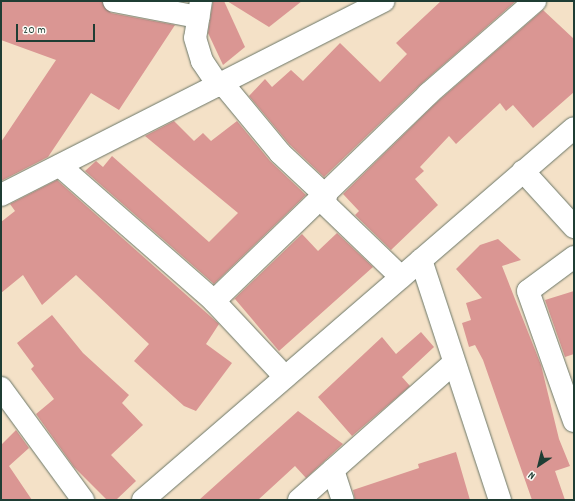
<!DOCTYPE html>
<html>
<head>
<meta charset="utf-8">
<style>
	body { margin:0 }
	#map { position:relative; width:575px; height:501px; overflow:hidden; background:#f4e1c7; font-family:Dekko,sans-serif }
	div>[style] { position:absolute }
	.building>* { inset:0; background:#da9693 }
	.roads { filter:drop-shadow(0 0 1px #6a7667) drop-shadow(0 0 1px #6a7667) }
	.minor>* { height:22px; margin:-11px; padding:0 11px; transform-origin:11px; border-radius:11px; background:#fff }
	.tertiary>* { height:22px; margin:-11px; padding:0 11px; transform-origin:11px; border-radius:11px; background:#fff }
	span { translate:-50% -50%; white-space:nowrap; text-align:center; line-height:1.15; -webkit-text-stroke:3px #fdfcf7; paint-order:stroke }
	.frame { position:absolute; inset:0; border:2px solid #1f3d34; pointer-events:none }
	.north { position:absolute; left:519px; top:445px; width:40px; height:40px; -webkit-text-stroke:3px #fdfcf7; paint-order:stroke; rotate:215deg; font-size:11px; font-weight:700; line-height:16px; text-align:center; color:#1f3d34 }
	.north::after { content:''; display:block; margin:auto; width:14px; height:18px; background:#1f3d34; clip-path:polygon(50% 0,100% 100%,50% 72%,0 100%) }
	.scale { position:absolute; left:16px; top:24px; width:79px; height:18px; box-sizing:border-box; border:2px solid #1f3d34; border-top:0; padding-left:5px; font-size:12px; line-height:14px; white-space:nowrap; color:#1f3d34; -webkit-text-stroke:3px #fdfcf7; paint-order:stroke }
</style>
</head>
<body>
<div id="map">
	<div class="building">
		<div style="clip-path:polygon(1px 1px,102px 1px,111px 13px,175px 25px,119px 110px,91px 93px,48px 157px,1px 181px,1px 142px,56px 60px,1px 40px)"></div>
		<div style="clip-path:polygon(213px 1px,224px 1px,245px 47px,223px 65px,208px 33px)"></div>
		<div style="clip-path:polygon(227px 1px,302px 1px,269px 27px)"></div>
		<div style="clip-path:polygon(441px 1px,516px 1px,420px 85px,324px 177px,289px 144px,249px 96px,265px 79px,272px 87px,291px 70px,303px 81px,340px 43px,380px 82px,407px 54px,396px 43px)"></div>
		<div style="clip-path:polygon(543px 10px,574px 39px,574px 92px,533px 128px,513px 105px,506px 111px,500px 103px,456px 144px,449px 136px,420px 167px,424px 171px,415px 179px,438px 205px,391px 250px,355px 215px,359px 211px,343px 194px,436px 103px)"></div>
		<div style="clip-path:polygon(174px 121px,194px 141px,203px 133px,211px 141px,237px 121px,270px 161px,306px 195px,214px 284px,85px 171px,96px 161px,103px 167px,112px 156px,209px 242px,238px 213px,145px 136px)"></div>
		<div style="clip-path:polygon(57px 180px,219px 324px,206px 344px,232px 363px,196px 411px,184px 406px,134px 361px,149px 344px,76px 275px,42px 305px,23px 275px,1px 293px,1px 222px,15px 211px,10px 204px)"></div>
		<div style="clip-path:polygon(337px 233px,373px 267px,279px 351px,235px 299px,232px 301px,302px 234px,318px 251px)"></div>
		<div style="clip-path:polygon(498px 239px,521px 260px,502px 266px,541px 365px,559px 439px,570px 466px,555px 471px,565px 500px,532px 500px,483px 360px,475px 345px,469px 347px,462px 323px,471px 320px,466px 303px,482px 298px,456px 269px,480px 245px)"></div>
		<div style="clip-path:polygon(574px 291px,574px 354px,565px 357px,545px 300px)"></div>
		<div style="clip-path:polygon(52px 315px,83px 353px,129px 395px,122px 403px,143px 425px,111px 455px,136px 481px,116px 500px,107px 500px,74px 467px,36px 414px,54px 399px,31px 369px,34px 366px,17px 343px)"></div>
		<div style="clip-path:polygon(421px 332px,434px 347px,402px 377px,410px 386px,352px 436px,318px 397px,382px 337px,396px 354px)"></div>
		<div style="clip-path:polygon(298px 411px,343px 444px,306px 478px,295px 466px,258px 500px,199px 500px)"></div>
		<div style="clip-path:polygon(16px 430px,29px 448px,9px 466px,32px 500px,1px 500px,1px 445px)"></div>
		<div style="clip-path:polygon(456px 452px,470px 500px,355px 500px,353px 490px,419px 468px,418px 464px)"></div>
	</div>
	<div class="roads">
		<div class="minor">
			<div style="left:114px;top:1px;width:86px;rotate:10.8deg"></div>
			<div style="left:201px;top:1px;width:37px;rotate:99deg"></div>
			<div style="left:195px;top:38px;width:24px;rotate:73deg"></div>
			<div style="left:202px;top:61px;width:30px;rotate:56deg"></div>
			<div style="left:223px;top:84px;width:89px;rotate:50.4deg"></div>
			<div style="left:280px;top:153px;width:63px;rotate:43.1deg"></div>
			<div style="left:60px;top:166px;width:205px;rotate:41.2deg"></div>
			<div style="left:214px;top:301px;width:104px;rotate:46.9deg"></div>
			<div style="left:523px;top:171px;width:76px;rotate:47.7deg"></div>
			<div style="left:1px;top:195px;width:429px;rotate:-26.9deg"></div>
			<div style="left:321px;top:200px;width:111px;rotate:43.9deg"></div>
			<div style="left:574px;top:257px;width:57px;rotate:143.5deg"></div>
			<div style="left:528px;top:291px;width:138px;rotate:70.5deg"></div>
			<div style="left:421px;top:260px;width:253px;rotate:71.8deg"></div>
			<div style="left:214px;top:301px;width:298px;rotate:-44deg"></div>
			<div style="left:428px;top:94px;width:142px;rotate:-41deg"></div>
			<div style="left:1px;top:388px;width:139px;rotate:53.8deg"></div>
			<div style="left:333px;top:470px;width:32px;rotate:72deg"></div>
			<div style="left:299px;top:500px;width:207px;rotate:-41.5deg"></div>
		</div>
		<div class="tertiary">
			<div style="left:143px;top:500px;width:569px;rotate:-40.8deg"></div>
		</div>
	</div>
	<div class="frame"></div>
	<div class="north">N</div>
	<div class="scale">20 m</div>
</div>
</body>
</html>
